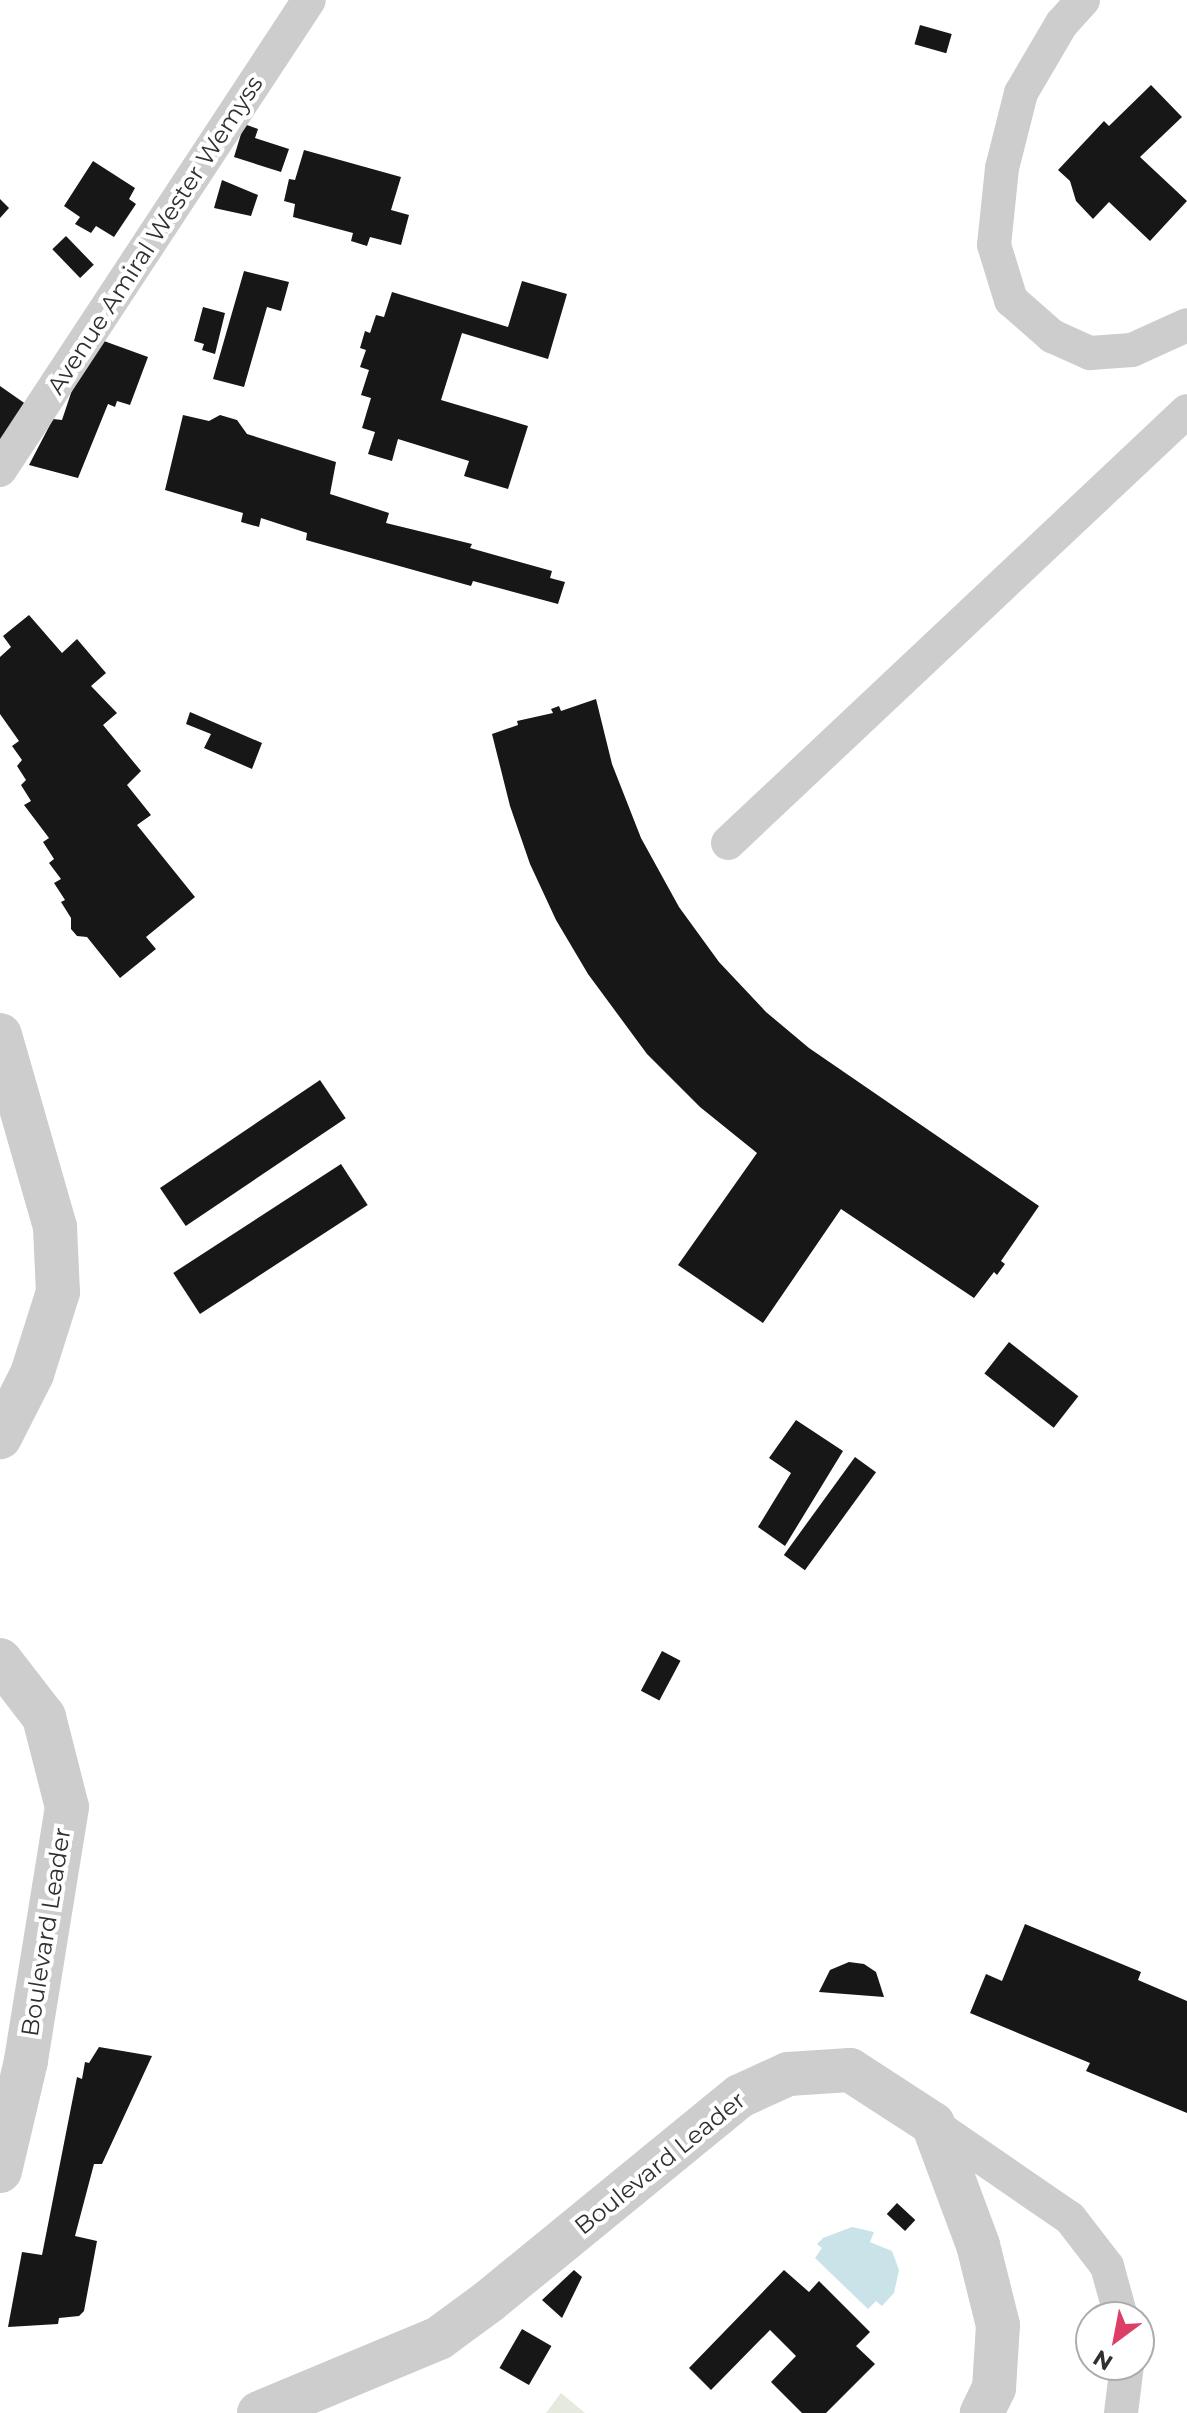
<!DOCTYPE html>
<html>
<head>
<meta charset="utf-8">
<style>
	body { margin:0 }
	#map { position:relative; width:1187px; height:2413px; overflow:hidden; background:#fff; font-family:Montserrat,sans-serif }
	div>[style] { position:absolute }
	.green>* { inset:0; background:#e6e9dd }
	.water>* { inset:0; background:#cae3e9 }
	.building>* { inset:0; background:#171717; transform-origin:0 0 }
	.minor>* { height:34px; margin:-17px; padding:0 17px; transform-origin:17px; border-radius:17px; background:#cdcdcd }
	.tertiary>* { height:44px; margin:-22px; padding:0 22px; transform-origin:22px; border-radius:22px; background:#cdcdcd }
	span { translate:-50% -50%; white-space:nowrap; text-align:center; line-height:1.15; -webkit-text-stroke:8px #fff; paint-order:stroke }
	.street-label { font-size:24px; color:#303030 }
	.north { position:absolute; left:1075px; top:2301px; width:80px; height:80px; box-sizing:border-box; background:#fff; border:2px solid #acacac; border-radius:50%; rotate:212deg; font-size:22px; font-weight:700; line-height:32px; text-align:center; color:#303030 }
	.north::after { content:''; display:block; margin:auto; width:28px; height:36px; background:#dc3e67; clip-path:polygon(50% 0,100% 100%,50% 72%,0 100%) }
</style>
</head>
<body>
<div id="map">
	<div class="green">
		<div style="clip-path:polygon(561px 2393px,585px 2413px,546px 2413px)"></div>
	</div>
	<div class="water">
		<div style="clip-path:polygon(852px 2227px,874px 2232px,870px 2242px,892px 2251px,899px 2270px,894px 2293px,882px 2306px,876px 2301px,868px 2309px,815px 2258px,822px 2248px,817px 2244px,823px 2238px)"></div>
	</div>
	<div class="building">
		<div style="left:920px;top:25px;width:33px;height:20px;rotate:16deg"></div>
		<div style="clip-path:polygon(1151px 85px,1182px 117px,1140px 157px,1187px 201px,1150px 241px,1109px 202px,1093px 219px,1076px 201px,1070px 181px,1058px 170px,1104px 121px,1109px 126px)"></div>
		<div style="clip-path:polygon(244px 124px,258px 129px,255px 138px,289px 149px,281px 172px,234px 157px)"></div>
		<div style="clip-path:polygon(304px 150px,401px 177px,391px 210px,409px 215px,401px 245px,370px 237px,367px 246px,351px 241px,353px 233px,293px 217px,295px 204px,284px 201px,289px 179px,295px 180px)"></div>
		<div style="clip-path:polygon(93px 161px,135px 188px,129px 199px,136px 204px,114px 237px,96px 226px,91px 233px,75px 224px,80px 217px,64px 206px)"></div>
		<div style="clip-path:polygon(222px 180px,258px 195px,251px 216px,214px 208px)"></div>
		<div style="clip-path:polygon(0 199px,9px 208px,0 218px)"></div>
		<div style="left:66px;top:236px;width:40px;height:19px;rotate:46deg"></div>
		<div style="clip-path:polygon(244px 271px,289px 282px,281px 311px,267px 307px,244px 387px,213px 379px)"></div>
		<div style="clip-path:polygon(522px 281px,567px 294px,548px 359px,462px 333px,441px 400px,528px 426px,508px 489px,464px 476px,469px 461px,398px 439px,392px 461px,368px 454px,375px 432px,362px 428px,371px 398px,361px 395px,369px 370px,360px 367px,366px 350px,360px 348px,365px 331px,370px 333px,376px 315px,384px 317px,392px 292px,508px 327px)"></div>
		<div style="clip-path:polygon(203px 307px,225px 313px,215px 354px,202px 350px,204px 344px,194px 341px)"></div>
		<div style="clip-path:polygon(104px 341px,148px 357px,130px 405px,117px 401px,115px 407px,108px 404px,78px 478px,29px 465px,53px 419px,62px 420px,72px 390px)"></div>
		<div style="clip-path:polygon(0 386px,30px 407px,0 442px)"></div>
		<div style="clip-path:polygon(183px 415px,209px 421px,220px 415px,237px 420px,247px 434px,336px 462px,330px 494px,389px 513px,386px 523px,472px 544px,470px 548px,552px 571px,550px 578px,565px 582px,558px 604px,473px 581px,471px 586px,306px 540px,307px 533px,261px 518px,259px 527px,241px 522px,243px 513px,165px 490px)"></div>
		<div style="clip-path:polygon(29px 615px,62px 653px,77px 639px,106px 673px,91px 686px,117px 713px,103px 725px,141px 771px,127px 785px,151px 815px,137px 825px,195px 897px,146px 937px,156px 949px,120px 978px,87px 937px,77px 936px,71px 929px,71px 918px,61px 902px,65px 900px,54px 883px,61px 879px,49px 863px,54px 859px,43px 842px,49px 838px,24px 805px,31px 801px,21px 785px,26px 780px,17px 766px,22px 760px,12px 746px,19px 741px,0 714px,0 657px,11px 647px,3px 636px)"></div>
		<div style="clip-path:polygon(596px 699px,612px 764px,641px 838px,679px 907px,719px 962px,766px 1012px,809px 1048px,1039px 1206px,1001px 1261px,1005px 1264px,997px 1275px,994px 1272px,974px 1298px,841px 1209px,763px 1323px,678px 1265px,757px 1153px,700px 1107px,647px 1054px,588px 974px,556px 920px,530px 864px,510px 806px,492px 734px,518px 725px,517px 721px,553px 713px,551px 709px,559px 706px,561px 711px)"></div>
		<div style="clip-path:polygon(190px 712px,262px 743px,252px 769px,204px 748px,211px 734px,186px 724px)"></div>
		<div style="left:320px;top:1080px;width:46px;height:193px;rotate:56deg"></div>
		<div style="left:341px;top:1164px;width:49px;height:200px;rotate:57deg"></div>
		<div style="left:1009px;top:1342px;width:88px;height:40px;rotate:38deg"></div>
		<div style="clip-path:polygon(796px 1420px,843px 1451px,785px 1546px,758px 1527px,791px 1473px,769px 1458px)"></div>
		<div style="left:855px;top:1457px;width:26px;height:121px;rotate:36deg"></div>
		<div style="left:662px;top:1651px;width:21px;height:45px;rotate:28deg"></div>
		<div style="clip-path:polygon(1025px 1924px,1141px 1972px,1138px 1980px,1187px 2001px,1187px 2113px,1086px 2071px,1090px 2063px,970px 2013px,986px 1974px,1002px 1981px)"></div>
		<div style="clip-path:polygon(849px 1962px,864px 1964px,876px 1972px,884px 1997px,819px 1992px,830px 1970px)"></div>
		<div style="clip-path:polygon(99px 2047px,152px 2056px,102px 2164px,94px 2164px,75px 2236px,97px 2241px,84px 2311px,79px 2316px,59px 2318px,58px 2324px,8px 2327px,22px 2252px,42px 2255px,77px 2077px,82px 2079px,85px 2062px,89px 2063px)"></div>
		<div style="left:897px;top:2203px;width:25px;height:15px;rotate:43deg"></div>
		<div style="clip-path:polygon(574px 2270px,582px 2277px,562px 2318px,542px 2300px)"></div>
		<div style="clip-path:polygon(784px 2270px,809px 2292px,819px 2281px,870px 2332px,856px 2346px,875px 2364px,826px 2413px,802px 2413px,771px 2382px,796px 2356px,770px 2330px,711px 2390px,689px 2368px)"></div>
		<div style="left:522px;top:2329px;width:34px;height:45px;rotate:30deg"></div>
	</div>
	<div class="minor">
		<div style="left:1083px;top:0;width:31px;rotate:132deg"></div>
		<div style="left:1062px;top:23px;width:81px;rotate:120.4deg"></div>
		<div style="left:1021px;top:93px;width:77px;rotate:104.2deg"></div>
		<div style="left:1002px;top:168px;width:77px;rotate:95.9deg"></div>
		<div style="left:994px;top:245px;width:58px;rotate:72.8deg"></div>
		<div style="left:1011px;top:300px;width:55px;rotate:41.3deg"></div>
		<div style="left:1052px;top:336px;width:42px;rotate:24.1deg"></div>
		<div style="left:1090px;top:353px;width:42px;rotate:-4.1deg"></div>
		<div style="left:1132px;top:350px;width:60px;rotate:-24.4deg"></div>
		<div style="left:0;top:470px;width:562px;rotate:-56.68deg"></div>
		<div style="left:728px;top:843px;width:630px;rotate:-43.26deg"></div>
		<div style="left:933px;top:2124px;width:166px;rotate:34.5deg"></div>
		<div style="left:1070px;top:2218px;width:61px;rotate:52.4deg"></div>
		<div style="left:1107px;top:2266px;width:53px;rotate:74.6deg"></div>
		<div style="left:1121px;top:2413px;width:48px;rotate:-82.9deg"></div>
	</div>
	<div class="tertiary">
		<div style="left:0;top:1035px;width:200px;rotate:74deg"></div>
		<div style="left:55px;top:1227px;width:65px;rotate:87.4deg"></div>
		<div style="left:58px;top:1292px;width:86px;rotate:107.6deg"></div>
		<div style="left:32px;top:1374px;width:71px;rotate:116.9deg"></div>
		<div style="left:0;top:1660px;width:72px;rotate:52.3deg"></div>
		<div style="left:44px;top:1717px;width:93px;rotate:75.7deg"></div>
		<div style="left:67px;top:1807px;width:257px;rotate:99.2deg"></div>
		<div style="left:26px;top:2061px;width:113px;rotate:103.3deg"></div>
		<div style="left:259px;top:2413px;width:195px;rotate:-22.6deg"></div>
		<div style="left:439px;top:2338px;width:61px;rotate:-36.3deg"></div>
		<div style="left:488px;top:2302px;width:325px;rotate:-39.3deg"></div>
		<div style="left:740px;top:2096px;width:53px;rotate:-24.6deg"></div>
		<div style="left:788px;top:2074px;width:62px;rotate:-3.7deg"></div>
		<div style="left:850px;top:2070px;width:99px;rotate:33deg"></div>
		<div style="left:933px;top:2124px;width:129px;rotate:69.6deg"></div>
		<div style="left:978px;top:2245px;width:82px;rotate:76deg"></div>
		<div style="left:998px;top:2325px;width:63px;rotate:93.6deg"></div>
		<div style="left:994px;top:2388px;width:28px;rotate:116deg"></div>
	</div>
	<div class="street-label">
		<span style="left:155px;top:235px;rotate:-57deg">Avenue Amiral Wester Wemyss</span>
		<span style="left:46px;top:1932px;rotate:-81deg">Boulevard Leader</span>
		<span style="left:660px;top:2163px;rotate:-39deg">Boulevard Leader</span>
	</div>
	<div class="north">N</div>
</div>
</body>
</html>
